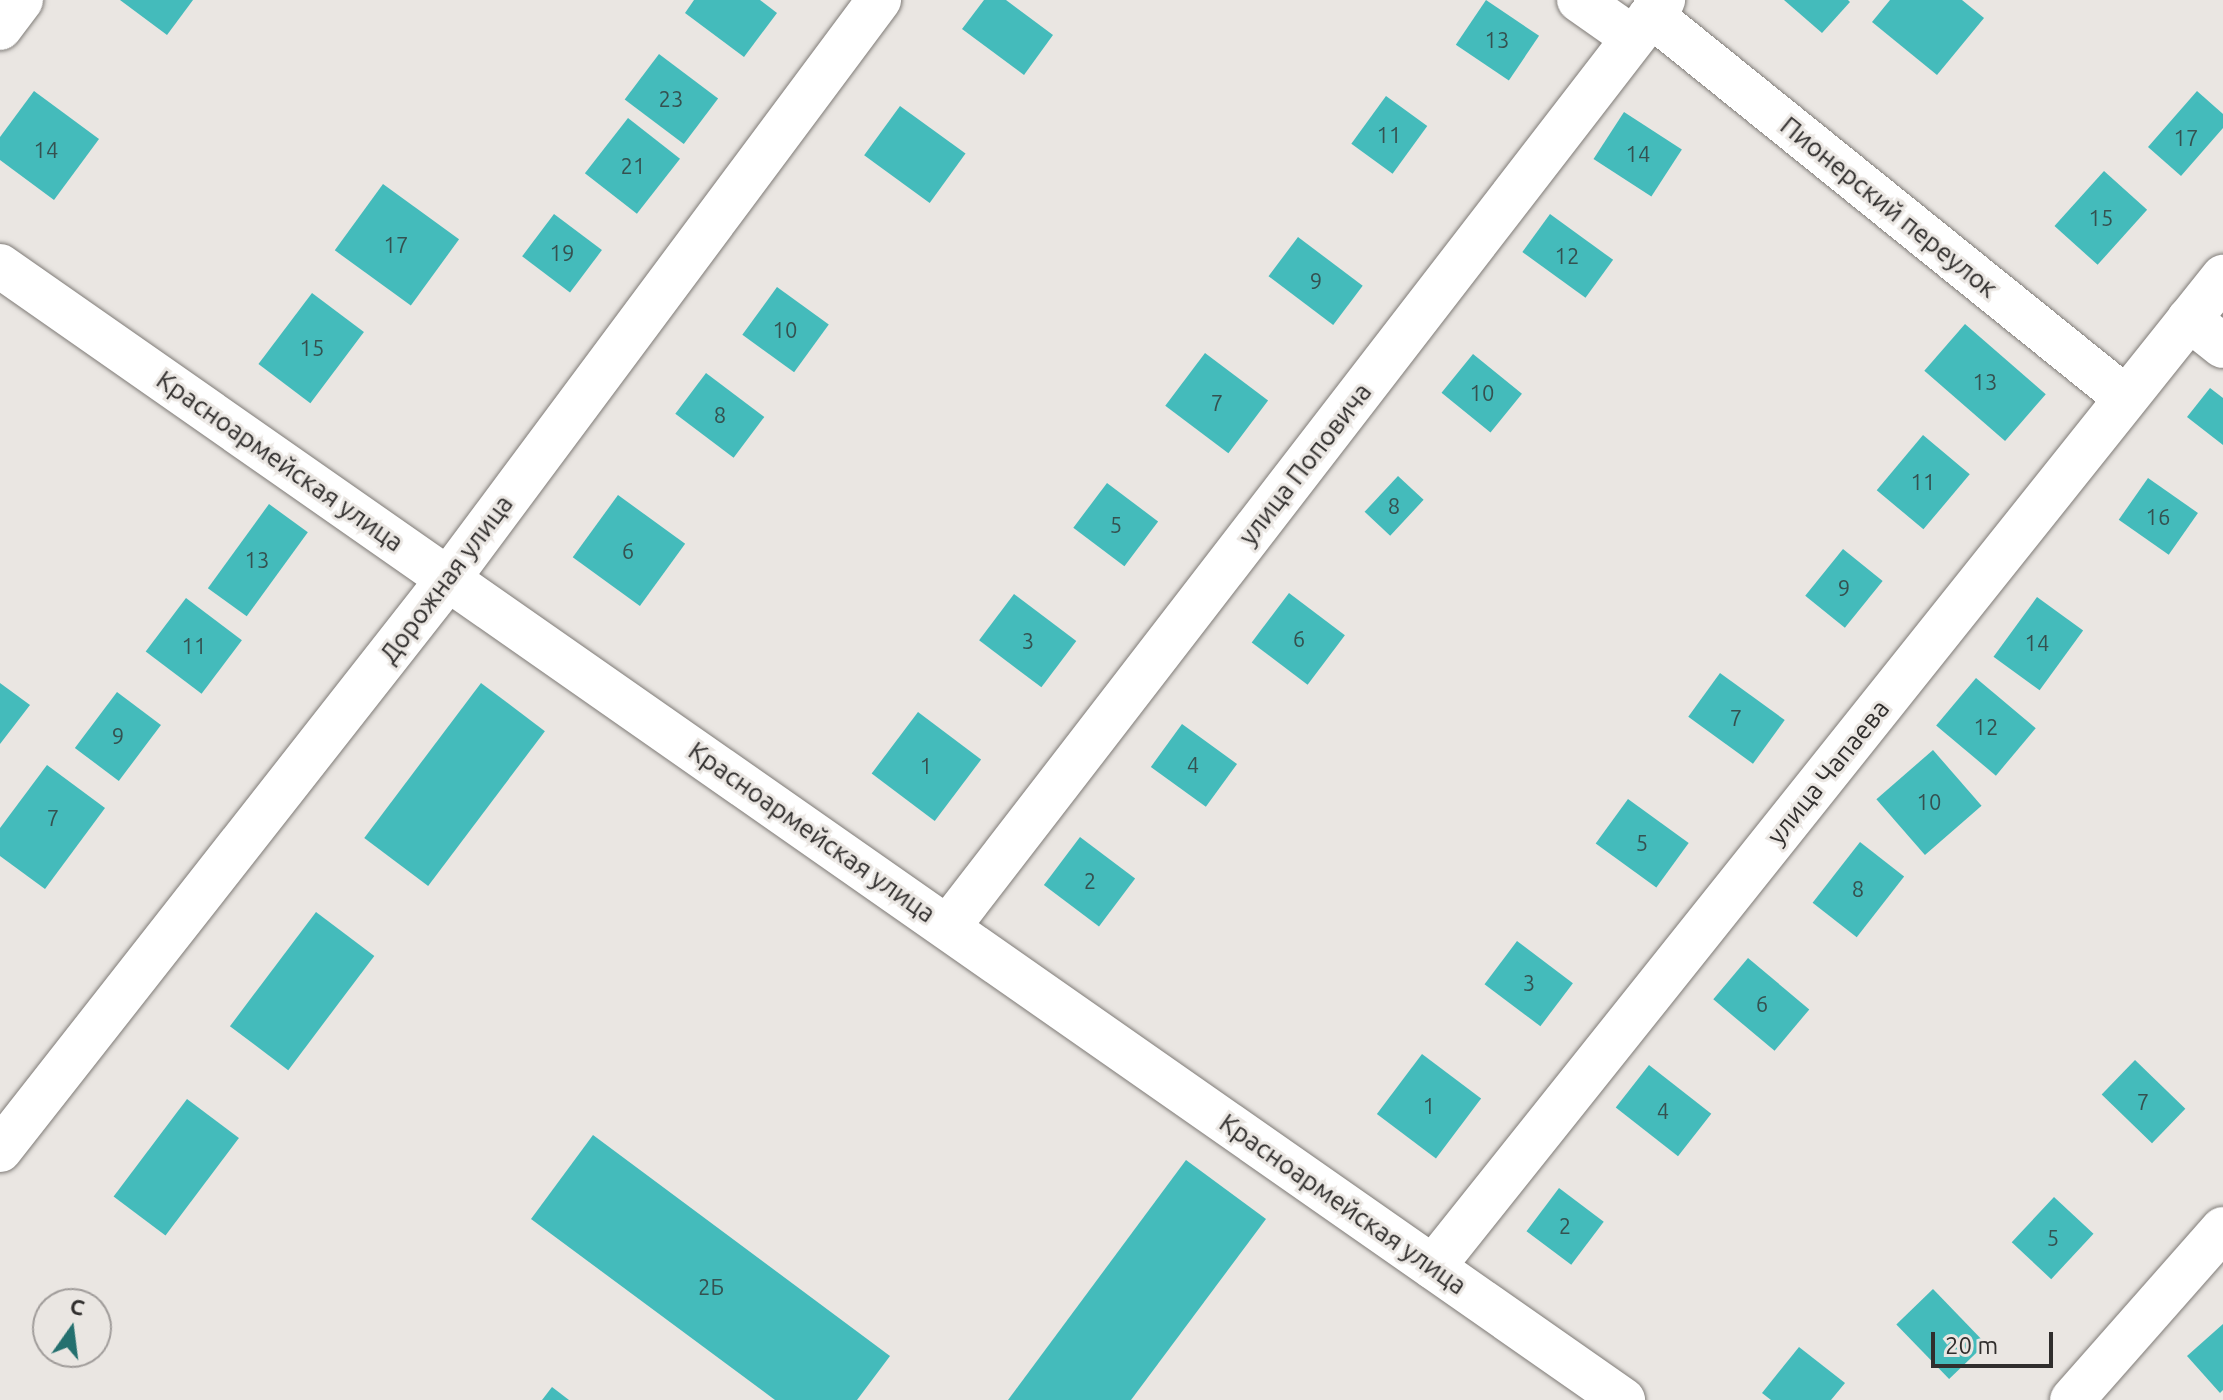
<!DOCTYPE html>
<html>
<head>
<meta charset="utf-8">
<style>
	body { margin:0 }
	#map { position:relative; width:2223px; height:1400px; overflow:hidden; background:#eae6e2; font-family:Ubuntu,sans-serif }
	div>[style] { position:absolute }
	.building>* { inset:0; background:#4bb; transform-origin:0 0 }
	.roads { filter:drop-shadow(0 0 2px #7f7b77) drop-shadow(0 0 2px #7f7b77) }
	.minor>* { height:44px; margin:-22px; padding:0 22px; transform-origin:22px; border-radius:22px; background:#fff }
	span { translate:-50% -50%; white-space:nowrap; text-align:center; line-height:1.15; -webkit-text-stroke:6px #eae6e2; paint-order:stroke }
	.number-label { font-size:22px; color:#355150 }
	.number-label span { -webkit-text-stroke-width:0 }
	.street-label { font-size:26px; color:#302e2d }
	.north { position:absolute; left:32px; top:1288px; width:80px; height:80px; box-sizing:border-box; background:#eae6e2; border:2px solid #a09c9a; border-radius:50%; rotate:14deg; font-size:22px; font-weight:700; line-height:32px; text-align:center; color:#302e2d }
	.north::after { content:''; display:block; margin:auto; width:28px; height:36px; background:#24706f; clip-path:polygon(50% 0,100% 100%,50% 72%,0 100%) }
	.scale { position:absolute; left:1931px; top:1332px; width:122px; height:36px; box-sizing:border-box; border:4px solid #302e2d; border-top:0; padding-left:10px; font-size:24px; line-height:28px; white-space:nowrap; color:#302e2d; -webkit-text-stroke:6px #eae6e2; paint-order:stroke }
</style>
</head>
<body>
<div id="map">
	<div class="building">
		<div style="clip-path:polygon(120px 0,193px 0,167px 35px)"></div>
		<div style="clip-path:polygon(694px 0,760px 0,777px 13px,744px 57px,685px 13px)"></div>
		<div style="clip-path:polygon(984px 0,1006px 0,1053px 35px,1024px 75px,962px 29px)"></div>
		<div style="left:1486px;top:0;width:64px;height:54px;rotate:34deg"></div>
		<div style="clip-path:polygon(1784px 0,1848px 0,1850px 2px,1822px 33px)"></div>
		<div style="clip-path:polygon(1890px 0,1962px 0,1984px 18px,1937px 75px,1872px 22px)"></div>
		<div style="left:659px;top:54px;width:74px;height:57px;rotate:37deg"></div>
		<div style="clip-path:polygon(34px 91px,99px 139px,54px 200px,0 160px,0 137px)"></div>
		<div style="clip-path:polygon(2197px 91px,2223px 114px,2223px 128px,2181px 176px,2148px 147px)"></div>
		<div style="left:1386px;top:96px;width:51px;height:59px;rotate:36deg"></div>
		<div style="left:900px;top:106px;width:81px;height:61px;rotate:36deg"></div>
		<div style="left:1624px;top:112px;width:69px;height:56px;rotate:33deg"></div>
		<div style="left:628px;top:118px;width:66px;height:70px;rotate:38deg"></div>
		<div style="left:2104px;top:171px;width:58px;height:74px;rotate:42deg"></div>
		<div style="left:383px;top:184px;width:94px;height:82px;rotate:36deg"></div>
		<div style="left:554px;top:214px;width:60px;height:53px;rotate:37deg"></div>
		<div style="left:1550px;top:214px;width:78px;height:47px;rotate:36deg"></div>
		<div style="left:1298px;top:237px;width:81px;height:49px;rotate:37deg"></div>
		<div style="left:777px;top:287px;width:64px;height:59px;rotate:36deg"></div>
		<div style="left:312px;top:293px;width:65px;height:89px;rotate:37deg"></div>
		<div style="left:1965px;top:324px;width:107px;height:62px;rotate:41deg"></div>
		<div style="left:1205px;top:353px;width:79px;height:66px;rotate:37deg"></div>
		<div style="left:1473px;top:354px;width:63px;height:50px;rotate:39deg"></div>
		<div style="left:706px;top:373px;width:73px;height:51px;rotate:37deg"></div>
		<div style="clip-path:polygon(2210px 388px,2223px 398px,2223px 445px,2187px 417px)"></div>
		<div style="left:1923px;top:435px;width:61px;height:72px;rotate:40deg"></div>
		<div style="left:1398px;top:476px;width:35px;height:49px;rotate:43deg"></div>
		<div style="left:2148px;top:478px;width:61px;height:51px;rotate:35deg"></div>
		<div style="left:1107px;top:483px;width:64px;height:56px;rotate:37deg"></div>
		<div style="left:618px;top:495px;width:83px;height:77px;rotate:36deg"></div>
		<div style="left:269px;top:504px;width:48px;height:104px;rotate:36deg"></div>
		<div style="left:1843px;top:549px;width:51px;height:60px;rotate:39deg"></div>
		<div style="left:1289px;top:593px;width:70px;height:62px;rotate:37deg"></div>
		<div style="left:1014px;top:594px;width:78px;height:58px;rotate:37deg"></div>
		<div style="left:2037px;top:597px;width:57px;height:74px;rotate:36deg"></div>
		<div style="left:186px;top:598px;width:70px;height:67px;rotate:37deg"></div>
		<div style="left:1720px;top:673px;width:80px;height:54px;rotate:36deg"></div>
		<div style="left:1976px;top:678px;width:78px;height:62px;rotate:40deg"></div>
		<div style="clip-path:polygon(0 683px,30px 705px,0 744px)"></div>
		<div style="left:481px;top:683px;width:80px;height:194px;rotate:37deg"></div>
		<div style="left:117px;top:692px;width:55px;height:70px;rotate:37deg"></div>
		<div style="left:918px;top:712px;width:79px;height:77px;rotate:37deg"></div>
		<div style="left:1182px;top:724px;width:68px;height:53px;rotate:36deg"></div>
		<div style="left:1933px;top:750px;width:74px;height:75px;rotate:49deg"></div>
		<div style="clip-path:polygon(47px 765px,105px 808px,45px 889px,0 856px,0 828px)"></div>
		<div style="left:1628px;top:799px;width:75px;height:55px;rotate:36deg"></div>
		<div style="left:1080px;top:837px;width:69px;height:60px;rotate:37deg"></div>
		<div style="left:1860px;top:842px;width:56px;height:77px;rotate:38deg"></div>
		<div style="left:316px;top:912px;width:73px;height:143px;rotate:37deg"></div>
		<div style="left:1517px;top:941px;width:70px;height:54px;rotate:37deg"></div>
		<div style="left:1748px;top:958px;width:80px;height:54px;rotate:40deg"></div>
		<div style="left:1422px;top:1054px;width:74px;height:75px;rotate:37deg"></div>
		<div style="left:2135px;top:1060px;width:70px;height:48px;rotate:44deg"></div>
		<div style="left:1649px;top:1065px;width:79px;height:54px;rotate:38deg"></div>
		<div style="left:187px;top:1099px;width:65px;height:122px;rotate:37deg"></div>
		<div style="clip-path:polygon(593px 1135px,890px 1356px,857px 1400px,775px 1400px,531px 1219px)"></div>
		<div style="clip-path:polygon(1186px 1160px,1266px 1219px,1131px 1400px,1008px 1400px)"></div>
		<div style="left:1559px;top:1188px;width:56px;height:54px;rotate:37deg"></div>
		<div style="left:2054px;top:1197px;width:54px;height:62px;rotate:43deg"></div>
		<div style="left:1933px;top:1289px;width:76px;height:51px;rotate:46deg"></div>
		<div style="clip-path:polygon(2223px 1324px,2223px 1390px,2220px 1393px,2187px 1356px)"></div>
		<div style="clip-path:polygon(1799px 1347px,1845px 1383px,1831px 1400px,1771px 1400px,1762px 1393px)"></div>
		<div style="clip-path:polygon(552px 1387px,569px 1400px,542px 1400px)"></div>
	</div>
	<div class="roads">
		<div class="minor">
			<div style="left:1579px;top:0;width:66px;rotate:35.1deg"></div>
			<div style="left:1651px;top:15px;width:610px;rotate:38.88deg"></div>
			<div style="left:0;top:28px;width:35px;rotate:-53deg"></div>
			<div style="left:0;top:266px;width:1980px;rotate:34.94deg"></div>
			<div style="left:2189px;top:319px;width:43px;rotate:38.5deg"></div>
			<div style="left:948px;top:927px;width:1171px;rotate:-52.36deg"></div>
			<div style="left:0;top:1150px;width:726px;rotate:-51.88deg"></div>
			<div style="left:448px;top:579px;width:722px;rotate:-53.34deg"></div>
			<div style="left:1433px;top:1267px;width:1267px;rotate:-51.41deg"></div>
			<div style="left:2072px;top:1400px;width:228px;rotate:-48.6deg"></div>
		</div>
	</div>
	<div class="number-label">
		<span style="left:1497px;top:40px">13</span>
		<span style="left:671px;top:99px">23</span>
		<span style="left:1389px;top:135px">11</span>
		<span style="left:2186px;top:138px">17</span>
		<span style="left:46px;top:150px">14</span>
		<span style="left:1638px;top:154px">14</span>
		<span style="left:633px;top:166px">21</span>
		<span style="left:2101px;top:218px">15</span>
		<span style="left:396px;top:245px">17</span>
		<span style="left:562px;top:253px">19</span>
		<span style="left:1567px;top:256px">12</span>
		<span style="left:1316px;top:281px">9</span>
		<span style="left:785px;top:330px">10</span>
		<span style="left:312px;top:348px">15</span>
		<span style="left:1985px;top:382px">13</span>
		<span style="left:1482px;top:393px">10</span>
		<span style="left:1217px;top:403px">7</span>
		<span style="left:720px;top:415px">8</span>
		<span style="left:1923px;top:482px">11</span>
		<span style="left:1394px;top:506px">8</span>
		<span style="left:2158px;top:517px">16</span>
		<span style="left:1116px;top:525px">5</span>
		<span style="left:628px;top:551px">6</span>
		<span style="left:257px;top:560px">13</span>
		<span style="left:1844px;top:588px">9</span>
		<span style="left:1299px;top:639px">6</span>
		<span style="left:1028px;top:641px">3</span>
		<span style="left:2037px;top:643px">14</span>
		<span style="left:194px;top:646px">11</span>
		<span style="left:1736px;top:718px">7</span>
		<span style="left:1986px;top:727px">12</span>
		<span style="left:118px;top:736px">9</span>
		<span style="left:1193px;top:765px">4</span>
		<span style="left:926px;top:766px">1</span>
		<span style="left:1929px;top:802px">10</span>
		<span style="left:53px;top:818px">7</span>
		<span style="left:1642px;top:843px">5</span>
		<span style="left:1090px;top:881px">2</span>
		<span style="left:1858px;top:889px">8</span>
		<span style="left:1529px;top:983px">3</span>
		<span style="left:1762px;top:1004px">6</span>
		<span style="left:2143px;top:1102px">7</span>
		<span style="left:1429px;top:1106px">1</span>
		<span style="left:1663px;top:1111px">4</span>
		<span style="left:1565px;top:1226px">2</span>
		<span style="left:2053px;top:1238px">5</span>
		<span style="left:711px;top:1287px">2Б</span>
	</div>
	<div class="street-label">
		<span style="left:1889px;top:207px;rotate:39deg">Пионерский переулок</span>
		<span style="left:280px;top:461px;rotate:35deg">Красноармейская улица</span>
		<span style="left:1305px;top:464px;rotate:-52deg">улица Поповича</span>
		<span style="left:446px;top:579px;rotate:-53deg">Дорожная улица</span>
		<span style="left:1828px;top:772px;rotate:-51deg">улица Чапаева</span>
		<span style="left:812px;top:832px;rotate:35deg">Красноармейская улица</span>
		<span style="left:1343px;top:1204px;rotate:35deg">Красноармейская улица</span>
	</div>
	<div class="north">С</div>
	<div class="scale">20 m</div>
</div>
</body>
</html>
